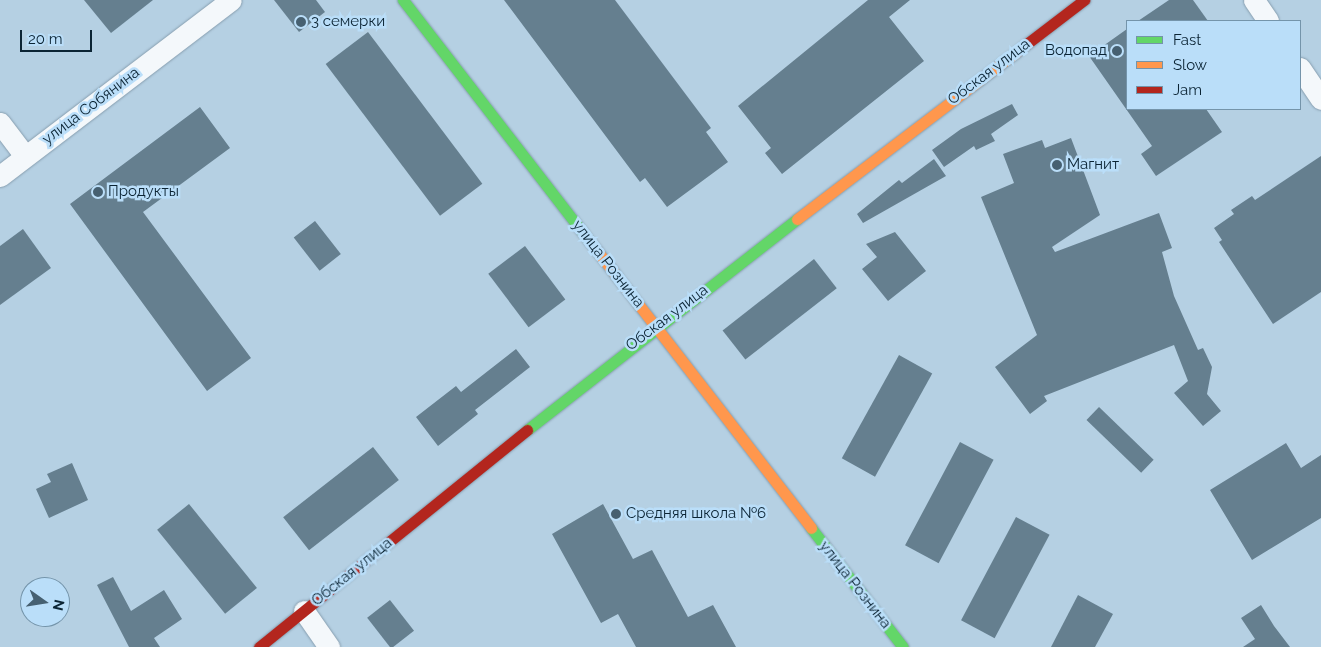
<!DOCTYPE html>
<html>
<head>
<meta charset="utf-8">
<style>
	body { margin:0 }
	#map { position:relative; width:1321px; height:647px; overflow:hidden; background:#b5d0e3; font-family:Raleway,sans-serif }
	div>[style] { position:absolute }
	.building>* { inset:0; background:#657f8f; transform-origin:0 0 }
	.roads { filter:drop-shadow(0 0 1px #879eaf) drop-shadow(0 0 1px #879eaf) }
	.street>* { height:21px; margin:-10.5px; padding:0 10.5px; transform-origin:10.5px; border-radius:10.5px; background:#f4f8fb }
	.fast>* { height:11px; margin:-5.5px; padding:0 5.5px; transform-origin:5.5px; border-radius:5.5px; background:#63d668 }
	.slow>* { height:11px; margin:-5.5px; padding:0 5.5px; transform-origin:5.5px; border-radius:5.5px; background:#ff974d }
	.jam>* { height:11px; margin:-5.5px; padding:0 5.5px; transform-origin:5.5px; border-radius:5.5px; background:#b3261e }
	.dots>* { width:14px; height:14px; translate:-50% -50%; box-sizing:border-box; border:2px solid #badef9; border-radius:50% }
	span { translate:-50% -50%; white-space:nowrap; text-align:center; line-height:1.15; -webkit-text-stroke:5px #badef9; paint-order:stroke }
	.poi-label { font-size:15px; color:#0b2434 }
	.left { translate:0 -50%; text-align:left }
	.right { translate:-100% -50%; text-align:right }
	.street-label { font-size:15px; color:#0b2434 }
	.legend { position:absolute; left:1126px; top:20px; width:175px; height:90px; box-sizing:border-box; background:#badef9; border:1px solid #7494aa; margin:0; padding:6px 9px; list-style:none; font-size:15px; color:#0b2434 }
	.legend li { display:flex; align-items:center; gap:10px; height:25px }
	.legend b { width:25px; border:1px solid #7494aa }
	.north { position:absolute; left:20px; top:577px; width:50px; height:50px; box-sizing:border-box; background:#badef9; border:1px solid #7494aa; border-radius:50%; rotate:103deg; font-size:14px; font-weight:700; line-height:20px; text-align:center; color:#0b2434 }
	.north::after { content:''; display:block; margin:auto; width:18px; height:22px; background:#466071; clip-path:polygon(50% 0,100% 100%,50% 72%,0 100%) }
	.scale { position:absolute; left:20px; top:30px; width:72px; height:22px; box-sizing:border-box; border:2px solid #0b2434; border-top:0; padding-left:6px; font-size:15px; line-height:18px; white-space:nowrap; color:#0b2434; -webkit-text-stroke:4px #badef9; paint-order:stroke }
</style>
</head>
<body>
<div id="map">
	<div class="building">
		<div style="clip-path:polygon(84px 0,153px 0,111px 33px)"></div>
		<div style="clip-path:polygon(274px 0,316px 0,325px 12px,299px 32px)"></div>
		<div style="clip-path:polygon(504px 0,615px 0,711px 128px,706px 132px,728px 162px,667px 207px,645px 178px,640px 182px)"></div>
		<div style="clip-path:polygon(868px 0,910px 0,889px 17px,924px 61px,782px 174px,765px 153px,771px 148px,738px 106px)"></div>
		<div style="clip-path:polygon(1169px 0,1193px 0,1208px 21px,1138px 21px)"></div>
		<div style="clip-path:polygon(1127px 29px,1127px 109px,1206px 109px,1222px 132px,1156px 176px,1141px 154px,1152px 146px,1089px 56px)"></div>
		<div style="left:368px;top:32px;width:190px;height:53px;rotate:53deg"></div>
		<div style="clip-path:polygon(1012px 104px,1018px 115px,991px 134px,995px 141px,976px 150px,974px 146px,944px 167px,932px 150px,961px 129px)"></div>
		<div style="clip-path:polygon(200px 107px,230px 148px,143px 212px,251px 358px,207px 391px,70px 204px)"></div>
		<div style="clip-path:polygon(1071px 138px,1100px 215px,1052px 247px,1055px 252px,1159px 213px,1172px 248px,1162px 252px,1174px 296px,1198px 350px,1203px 348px,1212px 367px,1207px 394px,1221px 411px,1203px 426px,1174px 393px,1188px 381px,1174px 345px,1044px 396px,1047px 401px,1030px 414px,995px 367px,1037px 335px,981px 197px,1014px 183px,1003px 154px,1042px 140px,1045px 148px)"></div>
		<div style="clip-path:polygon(1321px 156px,1321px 292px,1273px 324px,1219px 242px,1222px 240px,1214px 228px,1234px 214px,1231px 210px,1252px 196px,1255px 200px)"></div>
		<div style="clip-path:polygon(934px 159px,946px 176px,863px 223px,857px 214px,899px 180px,902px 183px)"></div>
		<div style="left:315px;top:221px;width:42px;height:27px;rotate:52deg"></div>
		<div style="clip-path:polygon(23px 229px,51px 268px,0 305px,0 246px)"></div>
		<div style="clip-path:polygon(895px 232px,926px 271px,888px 301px,862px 269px,877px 257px,866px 244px)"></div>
		<div style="left:525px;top:246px;width:67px;height:46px;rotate:53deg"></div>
		<div style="left:814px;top:259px;width:37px;height:116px;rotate:52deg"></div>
		<div style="clip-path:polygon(516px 349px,530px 367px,475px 410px,478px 414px,438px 446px,416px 417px,456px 386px,461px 392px)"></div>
		<div style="left:899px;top:355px;width:38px;height:118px;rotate:29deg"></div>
		<div style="left:1099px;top:407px;width:76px;height:18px;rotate:44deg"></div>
		<div style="left:960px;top:442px;width:38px;height:117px;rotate:28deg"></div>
		<div style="clip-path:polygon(1286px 443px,1301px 468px,1321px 455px,1321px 518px,1252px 560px,1210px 490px)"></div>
		<div style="left:373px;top:447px;width:42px;height:114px;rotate:52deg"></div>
		<div style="clip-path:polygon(72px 463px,88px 500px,49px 518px,36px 489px,51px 482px,47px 474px)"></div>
		<div style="left:189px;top:504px;width:108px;height:41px;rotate:51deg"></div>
		<div style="clip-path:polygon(603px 504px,633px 559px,652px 550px,688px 617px,713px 605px,736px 647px,636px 647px,618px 614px,601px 623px,552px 534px)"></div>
		<div style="left:1016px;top:517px;width:38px;height:117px;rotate:28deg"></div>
		<div style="clip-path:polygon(113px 577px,131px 611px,164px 590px,182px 619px,154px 638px,160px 647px,129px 647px,97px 585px)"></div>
		<div style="clip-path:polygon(1078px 595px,1113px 614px,1095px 647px,1051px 647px)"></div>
		<div style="left:390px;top:600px;width:39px;height:29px;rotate:52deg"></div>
		<div style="clip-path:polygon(1261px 605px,1274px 626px,1290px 647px,1243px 647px,1255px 639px,1241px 618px)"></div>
	</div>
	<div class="roads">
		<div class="street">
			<div style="left:1254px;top:0;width:25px;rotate:56deg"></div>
			<div style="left:1300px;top:68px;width:37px;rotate:56deg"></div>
			<div style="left:0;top:123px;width:41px;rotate:52.9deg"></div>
			<div style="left:0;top:176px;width:290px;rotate:-37.3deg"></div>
			<div style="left:304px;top:611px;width:44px;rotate:55.2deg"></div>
		</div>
		<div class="fast">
			<div style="left:403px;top:0;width:307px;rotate:52.3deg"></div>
			<div style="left:527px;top:430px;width:343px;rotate:-38deg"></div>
			<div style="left:811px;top:528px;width:150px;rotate:52.3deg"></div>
		</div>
		<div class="slow">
			<div style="left:797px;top:219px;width:275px;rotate:-37.3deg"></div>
			<div style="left:591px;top:243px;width:360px;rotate:52.3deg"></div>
		</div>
		<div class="jam">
			<div style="left:1016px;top:52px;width:86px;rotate:-37.4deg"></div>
			<div style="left:259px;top:647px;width:345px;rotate:-39deg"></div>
		</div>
	</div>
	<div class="dots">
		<div style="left:301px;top:22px;background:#466071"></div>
		<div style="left:1117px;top:51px;background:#466071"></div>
		<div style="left:1057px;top:165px;background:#466071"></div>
		<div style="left:98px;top:192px;background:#466071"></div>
		<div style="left:616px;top:514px;background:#466071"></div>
	</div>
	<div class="poi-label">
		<span class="left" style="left:311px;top:22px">3 семерки</span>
		<span class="right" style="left:1107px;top:51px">Водопад</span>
		<span class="left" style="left:1067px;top:165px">Магнит</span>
		<span class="left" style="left:108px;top:192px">Продукты</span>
		<span class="left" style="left:626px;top:514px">Средняя школа №6</span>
	</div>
	<div class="street-label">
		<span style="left:989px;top:72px;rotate:-37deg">Обская улица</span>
		<span style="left:91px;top:106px;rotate:-37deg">улица Собянина</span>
		<span style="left:608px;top:264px;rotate:52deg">улица Рознина</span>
		<span style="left:667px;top:318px;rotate:-37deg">Обская улица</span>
		<span style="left:352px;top:572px;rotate:-39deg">Обская улица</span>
		<span style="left:855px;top:585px;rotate:52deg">улица Рознина</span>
	</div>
	<ul class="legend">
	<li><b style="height:6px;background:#63d668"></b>Fast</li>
	<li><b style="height:6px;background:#ff974d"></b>Slow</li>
	<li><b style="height:6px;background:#b3261e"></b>Jam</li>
	</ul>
	<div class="north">N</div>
	<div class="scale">20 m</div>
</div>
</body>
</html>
